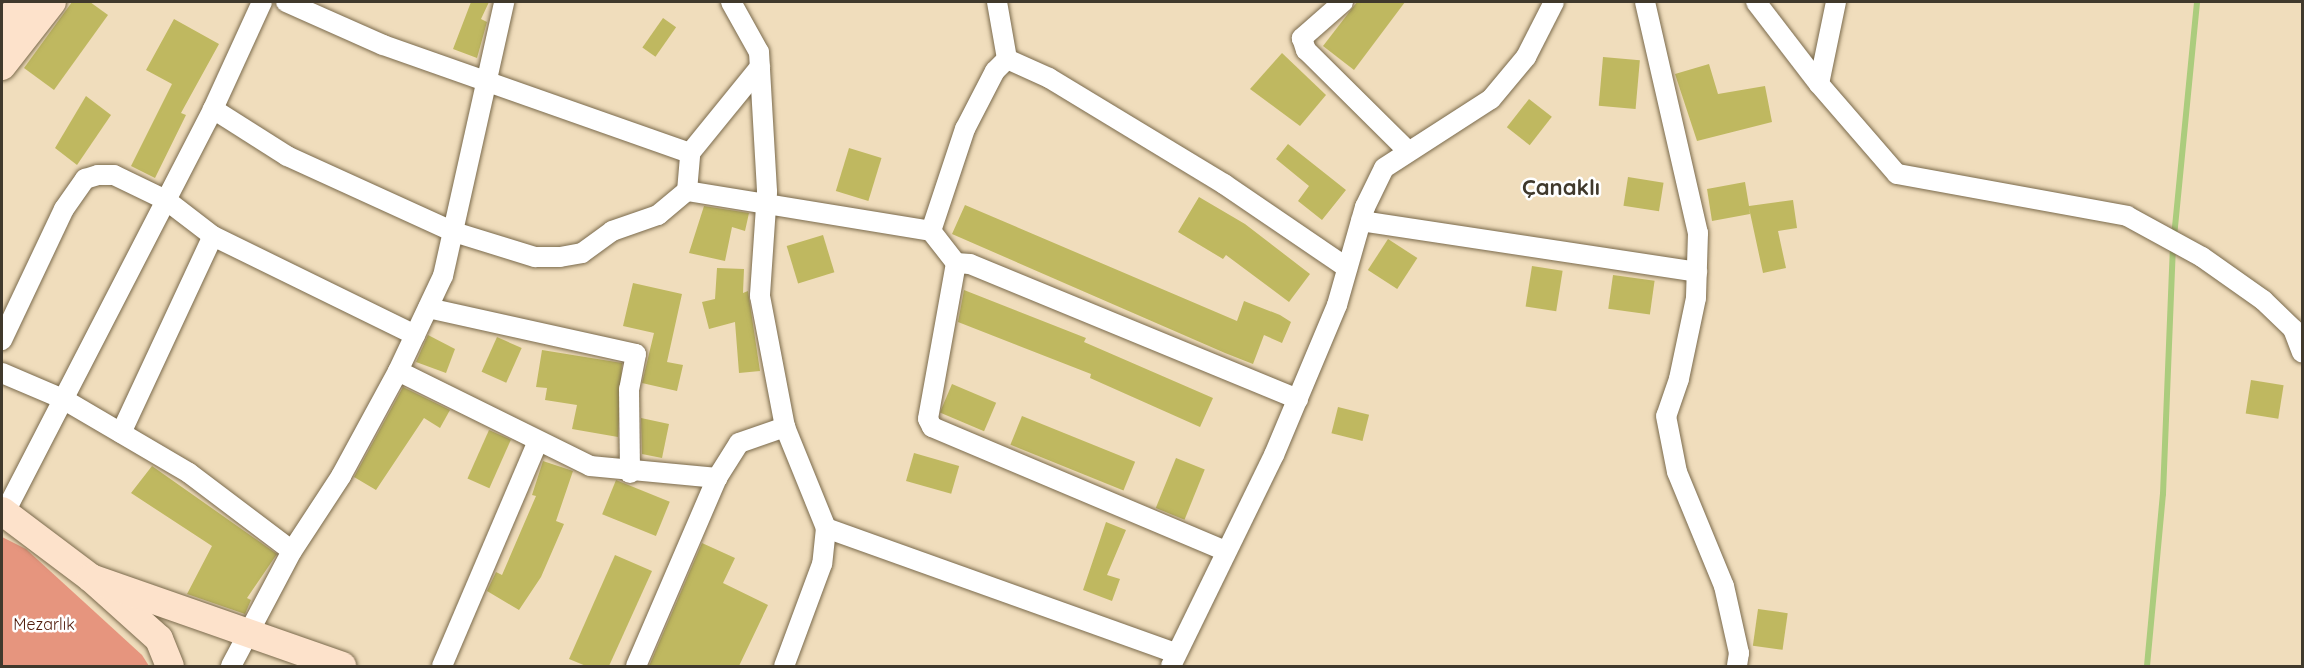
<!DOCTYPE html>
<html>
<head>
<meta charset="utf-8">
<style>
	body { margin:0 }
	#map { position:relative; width:2304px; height:668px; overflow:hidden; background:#f0ddbc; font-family:Quicksand,sans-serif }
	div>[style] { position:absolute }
	.green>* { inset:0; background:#e6957e }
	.stream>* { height:6px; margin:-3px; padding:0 3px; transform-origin:3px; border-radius:3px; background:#abcc7d }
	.building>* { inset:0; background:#bfb860; transform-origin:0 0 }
	.roads { filter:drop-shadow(0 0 2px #7a6a4c) drop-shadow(0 0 2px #7a6a4c) }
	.street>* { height:20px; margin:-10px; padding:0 10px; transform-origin:10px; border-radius:10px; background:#fff }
	.secondary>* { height:28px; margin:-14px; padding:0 14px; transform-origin:14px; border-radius:14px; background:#fde2cb }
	span { translate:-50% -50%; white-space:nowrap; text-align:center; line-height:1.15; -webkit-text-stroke:5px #fff; paint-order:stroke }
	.park-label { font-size:16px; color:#501b0b }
	.district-label { font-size:22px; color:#40392c; font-weight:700 }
	.frame { position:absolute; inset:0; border:3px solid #40392c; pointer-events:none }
</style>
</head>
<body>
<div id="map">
	<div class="green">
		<div style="clip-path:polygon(2px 537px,26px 549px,142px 655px,149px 666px,2px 666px)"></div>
	</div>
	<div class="stream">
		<div style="left:2174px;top:237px;width:236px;rotate:-84.4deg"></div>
		<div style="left:2147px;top:666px;width:173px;rotate:-84.7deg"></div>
		<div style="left:2163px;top:494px;width:247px;rotate:-87.7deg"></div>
	</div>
	<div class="building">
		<div style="clip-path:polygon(72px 2px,90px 2px,108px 15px,54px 90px,24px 68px)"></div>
		<div style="clip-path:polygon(471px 2px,489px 2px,481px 19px,487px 22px,477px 58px,453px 49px)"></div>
		<div style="clip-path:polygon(1357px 2px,1405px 2px,1354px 70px,1323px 46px)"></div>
		<div style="left:663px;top:18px;width:16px;height:36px;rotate:35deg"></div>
		<div style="clip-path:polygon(174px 19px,219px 44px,181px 113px,186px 115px,155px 178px,131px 166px,172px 84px,146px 70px)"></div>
		<div style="clip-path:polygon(1282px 53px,1326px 95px,1300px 126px,1250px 89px)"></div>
		<div style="left:1603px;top:57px;width:37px;height:49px;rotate:5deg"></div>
		<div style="clip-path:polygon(1709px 64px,1718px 94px,1765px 86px,1772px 122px,1697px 141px,1675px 74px)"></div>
		<div style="clip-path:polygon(86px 96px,111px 115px,77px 165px,55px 148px)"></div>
		<div style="left:1529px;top:99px;width:29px;height:36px;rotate:38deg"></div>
		<div style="clip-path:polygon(1288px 144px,1346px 190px,1322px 220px,1298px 201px,1309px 186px,1276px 159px)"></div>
		<div style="left:849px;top:148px;width:34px;height:45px;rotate:17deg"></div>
		<div style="left:1628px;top:177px;width:36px;height:29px;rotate:9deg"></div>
		<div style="clip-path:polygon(1745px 182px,1749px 206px,1793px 200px,1797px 228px,1778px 231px,1786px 268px,1763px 273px,1749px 208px,1750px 214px,1712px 221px,1707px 189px)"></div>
		<div style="clip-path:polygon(1199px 197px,1245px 224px,1310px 274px,1289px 302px,1226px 255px,1223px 259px,1178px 232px)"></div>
		<div style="clip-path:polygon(965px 205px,1237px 321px,1244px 301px,1280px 315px,1291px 322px,1282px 343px,1264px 335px,1253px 364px,1225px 353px,952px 234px)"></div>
		<div style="clip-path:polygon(704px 206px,749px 213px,745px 231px,732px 227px,725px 261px,689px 253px)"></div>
		<div style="left:823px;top:235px;width:39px;height:38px;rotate:73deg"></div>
		<div style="left:1388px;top:239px;width:35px;height:37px;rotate:33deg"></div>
		<div style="left:1532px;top:266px;width:31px;height:41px;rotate:9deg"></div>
		<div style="clip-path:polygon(717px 268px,744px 269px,743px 293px,748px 291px,760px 371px,739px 373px,735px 322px,709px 329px,702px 302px,715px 299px)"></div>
		<div style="left:1613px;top:275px;width:42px;height:34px;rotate:8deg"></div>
		<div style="clip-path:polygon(633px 283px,682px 294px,667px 362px,683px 365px,677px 391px,642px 383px,654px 333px,623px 326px)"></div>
		<div style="clip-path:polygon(964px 290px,1086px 338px,1084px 342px,1213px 398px,1200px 427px,1090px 378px,1091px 374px,958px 322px)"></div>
		<div style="clip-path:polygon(428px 335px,455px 349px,446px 373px,416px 362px)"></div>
		<div style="left:497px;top:337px;width:27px;height:38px;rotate:24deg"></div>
		<div style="clip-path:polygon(542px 350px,622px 363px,618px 437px,572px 429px,577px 405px,545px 400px,547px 388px,536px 387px)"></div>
		<div style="left:2251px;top:380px;width:33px;height:34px;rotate:9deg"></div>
		<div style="left:952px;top:384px;width:48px;height:31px;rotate:23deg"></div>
		<div style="clip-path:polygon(403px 387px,450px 410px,440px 428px,424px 418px,376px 490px,354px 477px)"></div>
		<div style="left:1338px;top:407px;width:32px;height:27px;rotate:14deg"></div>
		<div style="left:1022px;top:416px;width:122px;height:31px;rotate:22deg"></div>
		<div style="clip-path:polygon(641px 418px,669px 424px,662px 458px,642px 454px)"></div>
		<div style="left:489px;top:430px;width:24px;height:53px;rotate:24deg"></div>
		<div style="left:914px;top:453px;width:47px;height:29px;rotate:16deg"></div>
		<div style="left:1176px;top:458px;width:31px;height:54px;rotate:22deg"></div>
		<div style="clip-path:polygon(543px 461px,573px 471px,556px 521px,564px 524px,541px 577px,519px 610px,487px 591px,496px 572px,502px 575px,536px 496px,532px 495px)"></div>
		<div style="clip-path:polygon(152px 466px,277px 554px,247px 598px,251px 600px,245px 614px,187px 594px,212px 546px,131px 493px)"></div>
		<div style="left:616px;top:480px;width:58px;height:37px;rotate:22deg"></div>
		<div style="clip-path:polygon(1106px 522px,1126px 530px,1107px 575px,1120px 579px,1112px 601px,1083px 590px)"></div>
		<div style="clip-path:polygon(702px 543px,735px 558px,723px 583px,768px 605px,739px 666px,649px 666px)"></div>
		<div style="clip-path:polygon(615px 555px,652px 571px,609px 666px,586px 666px,569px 659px)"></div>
		<div style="left:1758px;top:609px;width:30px;height:37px;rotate:8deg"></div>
	</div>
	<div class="roads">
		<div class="street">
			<div style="left:286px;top:2px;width:106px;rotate:23.9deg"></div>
			<div style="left:383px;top:45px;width:325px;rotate:19.4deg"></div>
			<div style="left:731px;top:2px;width:57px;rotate:60.8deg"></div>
			<div style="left:759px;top:52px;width:140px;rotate:86.7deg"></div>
			<div style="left:767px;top:192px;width:104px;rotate:93.9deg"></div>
			<div style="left:760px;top:296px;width:133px;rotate:79.2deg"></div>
			<div style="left:785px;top:427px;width:109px;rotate:67.9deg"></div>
			<div style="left:826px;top:528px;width:36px;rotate:96deg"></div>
			<div style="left:822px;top:564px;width:109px;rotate:110.4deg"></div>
			<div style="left:997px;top:2px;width:58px;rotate:80deg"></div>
			<div style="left:1343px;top:2px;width:55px;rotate:138.7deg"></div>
			<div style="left:1302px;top:38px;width:13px;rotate:72deg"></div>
			<div style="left:1306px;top:50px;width:144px;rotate:44.7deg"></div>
			<div style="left:1645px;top:2px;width:237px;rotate:77.1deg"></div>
			<div style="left:1698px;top:233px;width:65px;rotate:91.8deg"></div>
			<div style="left:1696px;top:298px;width:83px;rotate:101.9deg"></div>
			<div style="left:1679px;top:379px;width:39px;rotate:109deg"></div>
			<div style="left:1666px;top:416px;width:57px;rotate:78.9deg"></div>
			<div style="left:1677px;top:472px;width:123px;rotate:67.6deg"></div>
			<div style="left:1724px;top:586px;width:69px;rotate:77.4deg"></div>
			<div style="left:1739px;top:653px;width:13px;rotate:99deg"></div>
			<div style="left:1756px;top:2px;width:103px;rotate:52.5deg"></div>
			<div style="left:1819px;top:84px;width:119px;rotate:49.1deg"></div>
			<div style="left:1897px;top:174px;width:234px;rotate:10.3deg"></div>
			<div style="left:2127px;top:216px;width:85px;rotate:28.7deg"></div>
			<div style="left:2202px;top:257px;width:75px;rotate:35.2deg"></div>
			<div style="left:2263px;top:300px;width:42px;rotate:44deg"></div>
			<div style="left:2293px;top:329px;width:25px;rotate:69deg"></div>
			<div style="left:1007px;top:59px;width:46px;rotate:24.3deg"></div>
			<div style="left:1049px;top:78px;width:205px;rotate:31.2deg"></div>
			<div style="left:1224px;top:184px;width:149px;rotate:34.3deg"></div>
			<div style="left:1819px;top:84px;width:84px;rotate:-78.3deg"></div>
			<div style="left:213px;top:109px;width:88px;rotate:32.4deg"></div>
			<div style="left:287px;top:156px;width:183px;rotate:24.5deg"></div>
			<div style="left:454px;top:232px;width:85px;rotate:17.2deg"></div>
			<div style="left:535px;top:257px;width:25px"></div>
			<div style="left:560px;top:257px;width:22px;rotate:-10deg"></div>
			<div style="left:582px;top:253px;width:37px;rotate:-36deg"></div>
			<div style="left:612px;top:231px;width:49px;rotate:-19.2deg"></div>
			<div style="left:658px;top:215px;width:38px;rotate:-40deg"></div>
			<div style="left:687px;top:191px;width:38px;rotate:-85deg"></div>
			<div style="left:690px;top:153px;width:111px;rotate:-50.9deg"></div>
			<div style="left:687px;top:191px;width:247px;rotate:9.3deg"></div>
			<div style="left:931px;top:231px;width:41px;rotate:52deg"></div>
			<div style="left:956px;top:263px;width:14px;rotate:4deg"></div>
			<div style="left:970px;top:264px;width:355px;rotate:22.4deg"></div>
			<div style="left:1361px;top:221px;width:340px;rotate:8.6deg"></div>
			<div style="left:931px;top:231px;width:108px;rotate:-71.6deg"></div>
			<div style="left:965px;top:129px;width:65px;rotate:-62.7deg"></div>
			<div style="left:995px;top:71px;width:17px;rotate:-45deg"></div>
			<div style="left:956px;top:263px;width:158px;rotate:100.2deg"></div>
			<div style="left:928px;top:419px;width:9px;rotate:63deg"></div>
			<div style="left:932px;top:427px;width:319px;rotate:22.9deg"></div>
			<div style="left:428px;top:308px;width:213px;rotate:12.5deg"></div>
			<div style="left:636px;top:354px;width:36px;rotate:101deg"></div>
			<div style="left:629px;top:389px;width:84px;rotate:89.3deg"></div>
			<div style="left:2px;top:340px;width:145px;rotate:-64.7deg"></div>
			<div style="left:64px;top:209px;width:37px;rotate:-55deg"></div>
			<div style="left:85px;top:179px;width:14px;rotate:-17deg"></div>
			<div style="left:98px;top:175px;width:16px"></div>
			<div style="left:114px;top:175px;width:58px;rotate:25.7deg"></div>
			<div style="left:166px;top:200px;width:59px;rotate:37.5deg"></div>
			<div style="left:213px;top:236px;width:225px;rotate:26.1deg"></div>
			<div style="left:398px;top:371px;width:214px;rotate:26.3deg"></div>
			<div style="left:590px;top:466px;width:128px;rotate:5.4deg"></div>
			<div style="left:2px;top:373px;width:66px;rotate:23.1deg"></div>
			<div style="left:63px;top:399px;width:146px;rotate:30.4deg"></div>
			<div style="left:189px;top:473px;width:129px;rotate:37.1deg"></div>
			<div style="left:121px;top:433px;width:217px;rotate:-65deg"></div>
			<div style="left:2px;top:518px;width:460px;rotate:-62.7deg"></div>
			<div style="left:213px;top:109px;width:118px;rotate:-65.4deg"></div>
			<div style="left:826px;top:528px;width:371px;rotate:19.7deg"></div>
			<div style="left:231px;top:666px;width:130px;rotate:-62.1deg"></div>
			<div style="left:292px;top:551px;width:90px;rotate:-56.8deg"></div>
			<div style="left:341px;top:476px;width:119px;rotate:-61.5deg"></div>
			<div style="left:398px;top:371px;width:105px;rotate:-64.7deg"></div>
			<div style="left:443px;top:276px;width:281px;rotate:-77.4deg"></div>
			<div style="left:442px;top:666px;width:242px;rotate:-66.9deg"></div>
			<div style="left:636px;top:666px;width:205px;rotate:-66.7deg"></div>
			<div style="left:717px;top:478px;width:41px;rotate:-57.8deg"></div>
			<div style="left:739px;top:443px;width:49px;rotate:-19.2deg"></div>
			<div style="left:1171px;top:666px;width:235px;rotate:-64deg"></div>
			<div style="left:1274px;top:455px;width:163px;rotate:-67.2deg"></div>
			<div style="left:1337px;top:305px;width:102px;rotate:-74.1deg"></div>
			<div style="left:1365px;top:207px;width:43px;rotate:-64deg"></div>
			<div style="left:1384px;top:168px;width:127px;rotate:-32.8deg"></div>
			<div style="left:1491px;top:99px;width:55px;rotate:-50.2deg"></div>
			<div style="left:1526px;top:57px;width:62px;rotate:-63deg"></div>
		</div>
		<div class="secondary">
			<div style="left:2px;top:28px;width:33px;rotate:-52deg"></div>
			<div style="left:2px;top:66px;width:81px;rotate:-52deg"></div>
			<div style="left:2px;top:511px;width:111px;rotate:37deg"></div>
			<div style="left:91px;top:578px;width:91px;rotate:41.9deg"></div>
			<div style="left:159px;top:639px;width:29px;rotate:68deg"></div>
			<div style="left:91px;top:578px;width:266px;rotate:19.3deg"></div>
		</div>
	</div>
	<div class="park-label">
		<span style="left:44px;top:624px">Mezarlık</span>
	</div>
	<div class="district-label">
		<span style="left:1561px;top:188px">Çanaklı</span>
	</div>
	<div class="frame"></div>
</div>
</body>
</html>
